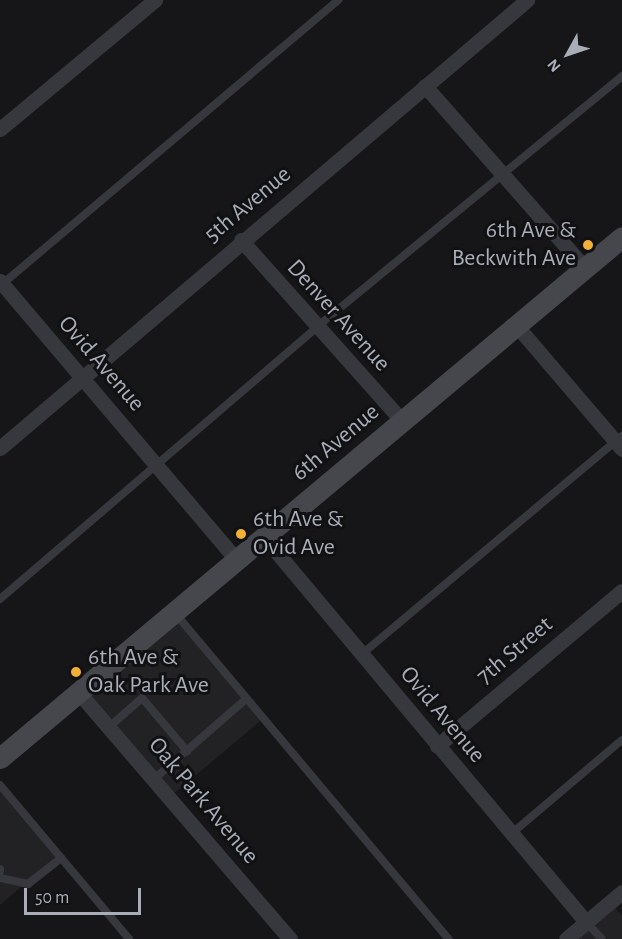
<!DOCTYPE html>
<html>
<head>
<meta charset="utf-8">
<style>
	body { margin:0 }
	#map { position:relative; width:622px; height:939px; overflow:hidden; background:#161618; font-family:"Alegreya Sans",sans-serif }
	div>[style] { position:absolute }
	.built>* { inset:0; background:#222225; transform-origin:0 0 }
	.lane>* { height:8px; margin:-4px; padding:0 4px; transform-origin:4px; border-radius:4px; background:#37383d }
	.street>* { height:15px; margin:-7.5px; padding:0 7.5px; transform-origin:7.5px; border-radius:7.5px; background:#37383d }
	.secondary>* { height:21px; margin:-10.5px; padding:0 10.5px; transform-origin:10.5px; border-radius:10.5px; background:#45474d }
	.dots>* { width:16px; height:16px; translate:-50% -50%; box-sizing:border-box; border:3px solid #111113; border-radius:50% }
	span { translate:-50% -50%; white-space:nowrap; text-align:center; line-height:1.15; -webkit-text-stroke:6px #111113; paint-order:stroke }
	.street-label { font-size:24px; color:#a8adb8 }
	.poi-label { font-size:24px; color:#a8adb8 }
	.right { translate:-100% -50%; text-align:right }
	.left { translate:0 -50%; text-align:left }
	.north { position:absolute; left:538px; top:24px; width:60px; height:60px; -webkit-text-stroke:4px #111113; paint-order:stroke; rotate:230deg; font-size:16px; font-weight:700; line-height:24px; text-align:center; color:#a8adb8 }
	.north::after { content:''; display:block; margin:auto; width:21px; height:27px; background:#a8adb8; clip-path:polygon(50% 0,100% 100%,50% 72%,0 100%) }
	.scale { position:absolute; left:24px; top:888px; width:117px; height:27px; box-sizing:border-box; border:3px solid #a8adb8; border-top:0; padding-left:8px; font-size:18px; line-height:21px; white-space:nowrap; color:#a8adb8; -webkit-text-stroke:4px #111113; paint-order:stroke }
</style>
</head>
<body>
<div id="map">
	<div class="built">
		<div style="left:174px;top:612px;width:139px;height:125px;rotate:50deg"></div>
		<div style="clip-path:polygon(0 785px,59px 855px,0 905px)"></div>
		<div style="clip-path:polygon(610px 902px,622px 916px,622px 939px,566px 939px)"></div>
	</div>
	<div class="lane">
		<div style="left:0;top:286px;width:443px;rotate:-40.2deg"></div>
		<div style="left:0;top:599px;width:419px;rotate:-40.6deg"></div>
		<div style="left:318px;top:326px;width:394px;rotate:-39.4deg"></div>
		<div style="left:175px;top:613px;width:426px;rotate:50deg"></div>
		<div style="left:362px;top:654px;width:339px;rotate:-40deg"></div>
		<div style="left:109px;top:727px;width:44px;rotate:-41.3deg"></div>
		<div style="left:142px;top:698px;width:70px;rotate:49.7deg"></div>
		<div style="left:154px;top:779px;width:122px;rotate:-41deg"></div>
		<div style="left:0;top:785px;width:201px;rotate:50deg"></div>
		<div style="left:511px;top:834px;width:145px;rotate:-40.3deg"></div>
		<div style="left:0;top:869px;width:2px;rotate:90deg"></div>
		<div style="left:0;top:878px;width:29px;rotate:12deg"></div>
		<div style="left:28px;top:884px;width:42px;rotate:-38.2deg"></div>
		<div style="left:586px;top:922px;width:23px;rotate:47deg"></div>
	</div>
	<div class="street">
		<div style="left:425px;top:86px;width:242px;rotate:48.7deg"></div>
		<div style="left:0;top:129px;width:202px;rotate:-39.8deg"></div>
		<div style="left:241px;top:240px;width:242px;rotate:48.3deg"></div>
		<div style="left:0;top:281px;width:366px;rotate:49.7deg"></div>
		<div style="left:516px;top:325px;width:163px;rotate:49.5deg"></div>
		<div style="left:0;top:448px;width:692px;rotate:-40.37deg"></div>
		<div style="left:264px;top:537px;width:502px;rotate:50.09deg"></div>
		<div style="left:80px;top:694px;width:323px;rotate:49.4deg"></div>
		<div style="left:437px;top:746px;width:241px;rotate:-40deg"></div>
		<div style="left:566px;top:939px;width:73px;rotate:-40deg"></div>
	</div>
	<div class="secondary">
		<div style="left:0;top:758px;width:811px;rotate:-39.95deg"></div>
	</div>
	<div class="dots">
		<div style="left:588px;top:245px;background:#f2b134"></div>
		<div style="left:241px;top:534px;background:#f2b134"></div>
		<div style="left:76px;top:672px;background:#f2b134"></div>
	</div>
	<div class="street-label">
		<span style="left:248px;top:205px;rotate:-40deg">5th Avenue</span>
		<span style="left:338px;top:316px;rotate:48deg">Denver Avenue</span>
		<span style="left:101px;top:364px;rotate:49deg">Ovid Avenue</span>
		<span style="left:336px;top:443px;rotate:-40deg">6th Avenue</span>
		<span style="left:515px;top:651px;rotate:-40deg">7th Street</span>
		<span style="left:442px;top:715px;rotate:50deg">Ovid Avenue</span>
		<span style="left:203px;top:801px;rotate:50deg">Oak Park Avenue</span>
	</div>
	<div class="poi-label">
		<span class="right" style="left:576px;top:245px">6th Ave &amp;<br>Beckwith Ave</span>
		<span class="left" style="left:253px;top:534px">6th Ave &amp;<br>Ovid Ave</span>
		<span class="left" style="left:88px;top:672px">6th Ave &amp;<br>Oak Park Ave</span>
	</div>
	<div class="north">N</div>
	<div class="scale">50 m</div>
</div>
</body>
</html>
